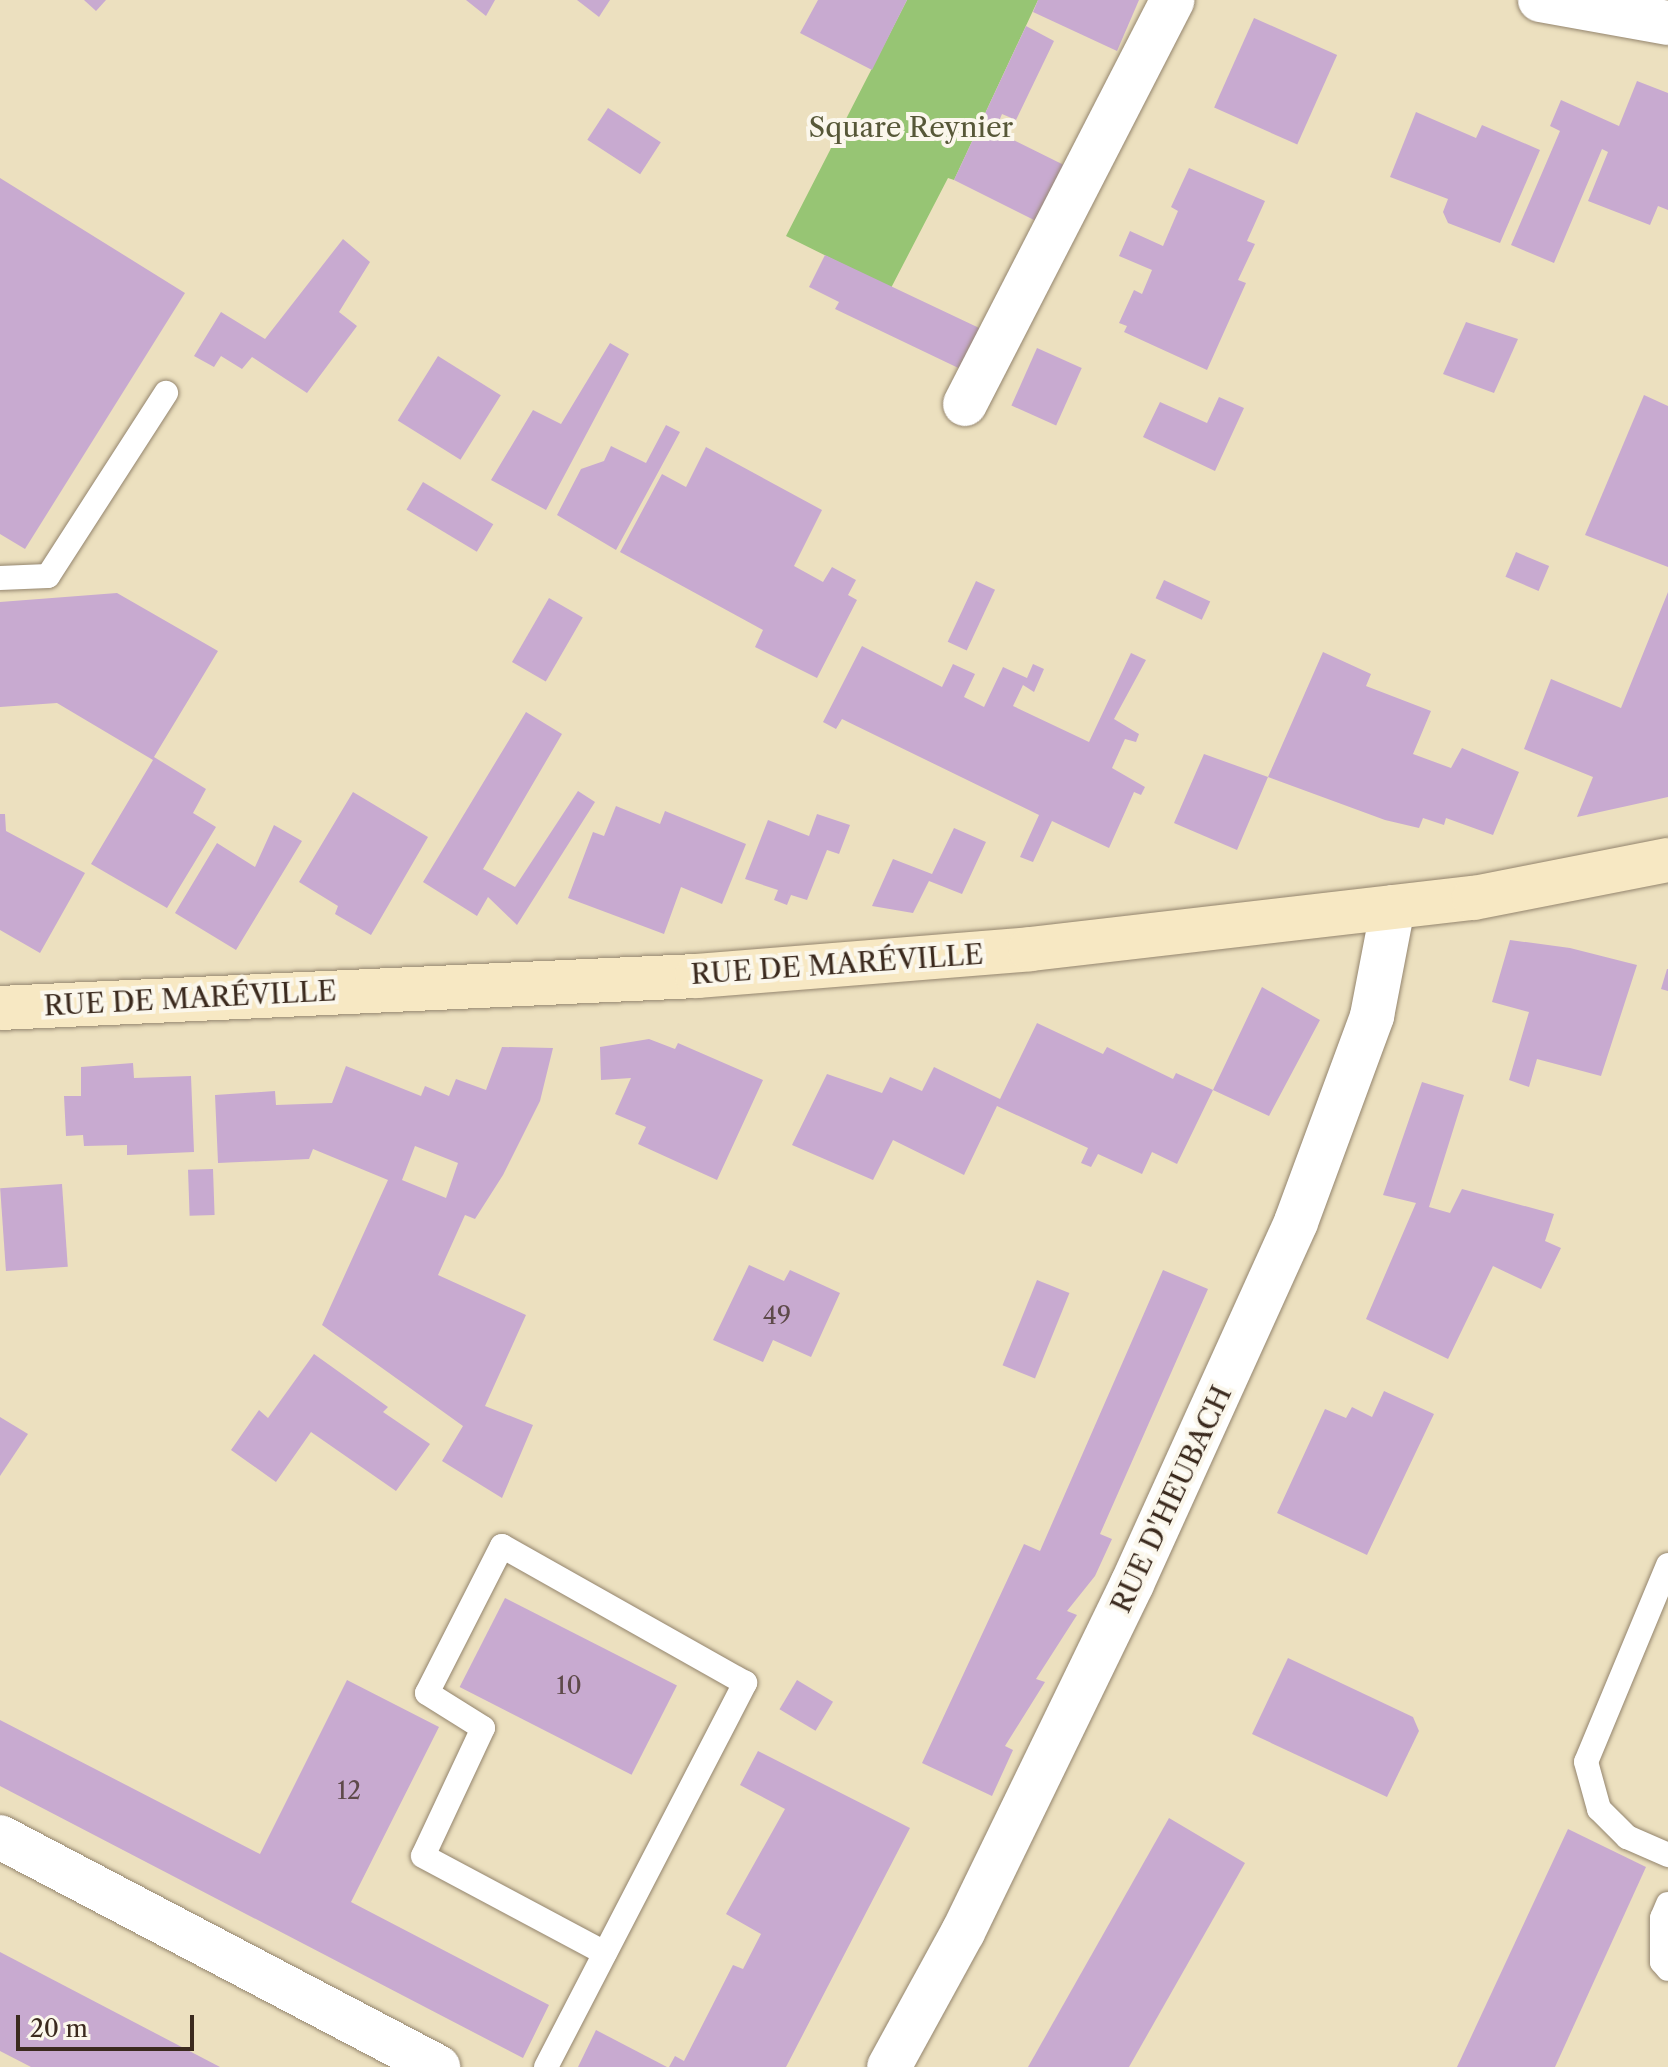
<!DOCTYPE html>
<html>
<head>
<meta charset="utf-8">
<style>
	body { margin:0 }
	#map { position:relative; width:1668px; height:2067px; overflow:hidden; background:#ece0bf; font-family:"Libre Caslon Text",serif }
	div>[style] { position:absolute }
	.green>* { inset:0; background:#97c574 }
	.building>* { inset:0; background:#c8aad0; transform-origin:0 0 }
	.roads { filter:drop-shadow(0 0 2px #94856e) drop-shadow(0 0 2px #94856e) }
	.service>* { height:24px; margin:-12px; padding:0 12px; transform-origin:12px; border-radius:12px; background:#fff }
	.minor>* { height:44px; margin:-22px; padding:0 22px; transform-origin:22px; border-radius:22px; background:#fff }
	.secondary>* { height:44px; margin:-22px; padding:0 22px; transform-origin:22px; border-radius:22px; background:#f7e8c3 }
	span { translate:-50% -50%; white-space:nowrap; text-align:center; line-height:1.15; -webkit-text-stroke:8px #fbf7ec; paint-order:stroke }
	.number-label { font-size:24px; color:#5e4a4a }
	.number-label span { -webkit-text-stroke-width:0 }
	.park-label { font-size:28px; color:#575838 }
	.street-label { font-size:28px; color:#3b2a1e }
	.scale { position:absolute; left:16px; top:2015px; width:178px; height:36px; box-sizing:border-box; border:4px solid #3b2a1e; border-top:0; padding-left:10px; font-size:24px; line-height:28px; white-space:nowrap; color:#3b2a1e; -webkit-text-stroke:6px #fbf7ec; paint-order:stroke }
</style>
</head>
<body>
<div id="map">
	<div class="green">
		<div style="clip-path:polygon(907px 0,1038px 0,954px 180px,948px 178px,891px 288px,786px 236px)"></div>
	</div>
	<div class="building">
		<div style="clip-path:polygon(84px 0,106px 0,96px 11px)"></div>
		<div style="clip-path:polygon(466px 0,495px 0,486px 16px)"></div>
		<div style="clip-path:polygon(577px 0,610px 0,599px 17px)"></div>
		<div style="clip-path:polygon(818px 0,907px 0,872px 70px,800px 33px)"></div>
		<div style="clip-path:polygon(1038px 0,1139px 0,1117px 51px,1033px 12px)"></div>
		<div style="left:1254px;top:18px;width:91px;height:98px;rotate:24deg"></div>
		<div style="clip-path:polygon(1026px 26px,1054px 41px,1016px 120px,1002px 114px,995px 131px,1076px 171px,1048px 227px,954px 180px)"></div>
		<div style="clip-path:polygon(1637px 81px,1668px 93px,1668px 210px,1658px 206px,1650px 225px,1588px 201px,1608px 152px,1602px 149px,1554px 263px,1511px 245px,1560px 131px,1550px 126px,1561px 100px,1619px 126px)"></div>
		<div style="left:608px;top:108px;width:63px;height:38px;rotate:33deg"></div>
		<div style="clip-path:polygon(1416px 112px,1476px 138px,1482px 125px,1540px 150px,1500px 243px,1448px 223px,1443px 212px,1448px 199px,1390px 177px)"></div>
		<div style="clip-path:polygon(1189px 168px,1265px 201px,1247px 241px,1255px 244px,1238px 280px,1246px 283px,1207px 370px,1124px 332px,1127px 326px,1119px 323px,1134px 290px,1142px 294px,1152px 270px,1119px 256px,1130px 231px,1163px 246px,1178px 211px,1171px 207px)"></div>
		<div style="clip-path:polygon(0 178px,185px 293px,25px 549px,0 534px)"></div>
		<div style="clip-path:polygon(343px 239px,370px 262px,339px 312px,357px 326px,307px 393px,252px 357px,242px 369px,221px 356px,214px 367px,194px 356px,221px 312px,265px 339px)"></div>
		<div style="clip-path:polygon(825px 255px,994px 335px,973px 375px,835px 309px,839px 302px,809px 287px)"></div>
		<div style="clip-path:polygon(1466px 322px,1518px 339px,1494px 393px,1443px 374px)"></div>
		<div style="clip-path:polygon(610px 343px,629px 354px,546px 510px,491px 480px,533px 410px,561px 424px)"></div>
		<div style="left:1037px;top:348px;width:49px;height:63px;rotate:24deg"></div>
		<div style="left:438px;top:356px;width:74px;height:76px;rotate:32deg"></div>
		<div style="clip-path:polygon(1644px 395px,1668px 406px,1668px 567px,1585px 535px)"></div>
		<div style="clip-path:polygon(1219px 397px,1244px 408px,1215px 471px,1143px 437px,1160px 402px,1207px 423px)"></div>
		<div style="clip-path:polygon(666px 425px,680px 432px,616px 550px,557px 515px,581px 469px,604px 461px,611px 446px,646px 463px)"></div>
		<div style="clip-path:polygon(706px 447px,822px 510px,794px 566px,823px 582px,832px 567px,856px 580px,848px 595px,857px 600px,817px 678px,755px 647px,763px 630px,620px 552px,662px 474px,686px 487px)"></div>
		<div style="left:423px;top:482px;width:82px;height:32px;rotate:31deg"></div>
		<div style="left:1516px;top:552px;width:36px;height:27px;rotate:23deg"></div>
		<div style="left:1164px;top:580px;width:51px;height:20px;rotate:25deg"></div>
		<div style="left:976px;top:581px;width:21px;height:67px;rotate:25deg"></div>
		<div style="clip-path:polygon(1668px 592px,1668px 797px,1577px 817px,1593px 777px,1524px 749px,1551px 679px,1621px 708px)"></div>
		<div style="clip-path:polygon(117px 593px,218px 651px,154px 757px,206px 789px,193px 813px,216px 827px,167px 908px,91px 864px,153px 760px,57px 703px,0 707px,0 602px)"></div>
		<div style="left:549px;top:598px;width:39px;height:74px;rotate:30deg"></div>
		<div style="clip-path:polygon(862px 646px,942px 687px,953px 664px,975px 674px,964px 697px,984px 707px,1003px 667px,1027px 678px,1033px 664px,1044px 669px,1034px 692px,1023px 685px,1013px 706px,1089px 742px,1131px 653px,1146px 660px,1114px 719px,1139px 734px,1136px 742px,1125px 739px,1112px 768px,1145px 787px,1141px 795px,1134px 792px,1109px 848px,1052px 821px,1033px 862px,1020px 857px,1039px 815px,842px 719px,836px 729px,823px 722px)"></div>
		<div style="clip-path:polygon(1323px 652px,1371px 674px,1366px 686px,1431px 711px,1413px 754px,1451px 768px,1462px 748px,1519px 772px,1493px 835px,1446px 818px,1444px 825px,1423px 818px,1419px 828px,1385px 820px,1268px 777px,1237px 850px,1174px 823px,1204px 754px,1268px 777px)"></div>
		<div style="clip-path:polygon(526px 712px,562px 734px,483px 869px,515px 887px,578px 791px,595px 802px,517px 925px,488px 897px,477px 916px,423px 882px)"></div>
		<div style="clip-path:polygon(353px 792px,428px 837px,371px 935px,335px 914px,338px 906px,299px 882px)"></div>
		<div style="clip-path:polygon(616px 806px,660px 824px,665px 811px,746px 844px,722px 904px,681px 887px,664px 934px,568px 898px,593px 832px,604px 836px)"></div>
		<div style="clip-path:polygon(0 814px,5px 814px,6px 831px,85px 873px,40px 953px,0 930px)"></div>
		<div style="clip-path:polygon(817px 814px,850px 825px,839px 854px,827px 850px,807px 900px,791px 895px,787px 905px,774px 900px,778px 890px,745px 879px,768px 820px,809px 836px)"></div>
		<div style="clip-path:polygon(274px 825px,302px 841px,236px 950px,175px 913px,217px 843px,255px 867px)"></div>
		<div style="clip-path:polygon(954px 828px,986px 842px,962px 894px,929px 881px,913px 913px,872px 906px,893px 859px,932px 874px)"></div>
		<div style="clip-path:polygon(1510px 940px,1570px 948px,1637px 965px,1601px 1076px,1537px 1059px,1529px 1087px,1509px 1080px,1529px 1012px,1492px 1002px)"></div>
		<div style="clip-path:polygon(1667px 969px,1668px 969px,1668px 991px,1661px 989px)"></div>
		<div style="clip-path:polygon(1262px 987px,1320px 1020px,1269px 1116px,1213px 1090px,1177px 1164px,1152px 1152px,1142px 1174px,1098px 1154px,1091px 1167px,1081px 1163px,1088px 1148px,997px 1106px,964px 1175px,893px 1140px,873px 1180px,792px 1145px,827px 1074px,882px 1093px,890px 1077px,922px 1091px,934px 1067px,1000px 1099px,1037px 1023px,1103px 1054px,1107px 1047px,1173px 1079px,1176px 1073px,1213px 1090px)"></div>
		<div style="clip-path:polygon(649px 1039px,675px 1049px,678px 1043px,763px 1080px,717px 1180px,638px 1144px,646px 1127px,615px 1114px,631px 1078px,601px 1080px,600px 1047px)"></div>
		<div style="clip-path:polygon(evenodd,502px 1047px,553px 1048px,540px 1101px,503px 1175px,475px 1219px,465px 1215px,438px 1275px,526px 1315px,485px 1406px,533px 1425px,502px 1498px,442px 1461px,463px 1426px,322px 1325px,388px 1180px,313px 1149px,309px 1159px,218px 1163px,215px 1095px,275px 1091px,276px 1105px,332px 1103px,346px 1066px,421px 1096px,425px 1086px,449px 1096px,456px 1079px,486px 1090px,502px 1047px,415px 1146px,458px 1163px,446px 1198px,402px 1180px,415px 1146px)"></div>
		<div style="clip-path:polygon(133px 1063px,134px 1078px,191px 1076px,194px 1152px,127px 1155px,127px 1145px,84px 1146px,83px 1135px,66px 1136px,64px 1096px,81px 1096px,81px 1067px)"></div>
		<div style="clip-path:polygon(1422px 1082px,1464px 1095px,1429px 1207px,1450px 1213px,1462px 1189px,1554px 1214px,1545px 1241px,1561px 1248px,1541px 1289px,1493px 1266px,1448px 1359px,1366px 1319px,1416px 1203px,1383px 1195px)"></div>
		<div style="left:213px;top:1169px;width:46px;height:25px;rotate:88deg"></div>
		<div style="left:62px;top:1184px;width:83px;height:62px;rotate:86deg"></div>
		<div style="clip-path:polygon(749px 1265px,784px 1281px,790px 1270px,840px 1293px,811px 1357px,773px 1340px,763px 1362px,713px 1340px)"></div>
		<div style="clip-path:polygon(1163px 1270px,1208px 1289px,1100px 1534px,1112px 1539px,1095px 1576px,1067px 1611px,1077px 1615px,1036px 1679px,1045px 1682px,1005px 1746px,1013px 1750px,992px 1796px,922px 1763px,1024px 1544px,1040px 1551px)"></div>
		<div style="left:1037px;top:1280px;width:35px;height:92px;rotate:22deg"></div>
		<div style="clip-path:polygon(314px 1354px,388px 1407px,383px 1412px,430px 1444px,396px 1491px,311px 1432px,276px 1482px,231px 1450px,259px 1410px,268px 1418px)"></div>
		<div style="clip-path:polygon(1384px 1391px,1434px 1414px,1367px 1555px,1277px 1513px,1325px 1409px,1346px 1418px,1352px 1407px,1372px 1417px)"></div>
		<div style="clip-path:polygon(0 1417px,28px 1434px,0 1476px)"></div>
		<div style="left:505px;top:1598px;width:193px;height:100px;rotate:27deg"></div>
		<div style="clip-path:polygon(1288px 1658px,1413px 1717px,1419px 1731px,1387px 1797px,1252px 1734px)"></div>
		<div style="clip-path:polygon(347px 1680px,439px 1727px,351px 1902px,549px 2005px,523px 2058px,0 1786px,0 1720px,260px 1854px)"></div>
		<div style="left:797px;top:1680px;width:42px;height:34px;rotate:31deg"></div>
		<div style="clip-path:polygon(758px 1751px,910px 1828px,786px 2067px,669px 2067px,675px 2056px,684px 2061px,733px 1965px,743px 1969px,761px 1934px,726px 1914px,785px 1809px,740px 1785px)"></div>
		<div style="clip-path:polygon(1169px 1818px,1245px 1863px,1129px 2067px,1028px 2067px)"></div>
		<div style="clip-path:polygon(1568px 1829px,1646px 1867px,1555px 2067px,1457px 2067px)"></div>
		<div style="clip-path:polygon(0 1952px,220px 2067px,31px 2067px,0 2051px)"></div>
		<div style="clip-path:polygon(596px 2030px,667px 2067px,578px 2067px)"></div>
	</div>
	<div class="roads">
		<div class="service">
			<div style="left:0;top:578px;width:48px;rotate:-2.4deg"></div>
			<div style="left:48px;top:576px;width:218px;rotate:-57.2deg"></div>
			<div style="left:1668px;top:1565px;width:213px;rotate:112.6deg"></div>
			<div style="left:1586px;top:1762px;width:49px;rotate:74.5deg"></div>
			<div style="left:1599px;top:1809px;width:40px;rotate:45deg"></div>
			<div style="left:1627px;top:1837px;width:45px;rotate:23.7deg"></div>
			<div style="left:1668px;top:1904px;width:15px;rotate:113deg"></div>
			<div style="left:1662px;top:1918px;width:44px;rotate:90deg"></div>
			<div style="left:1662px;top:1962px;width:9px;rotate:49deg"></div>
			<div style="left:546px;top:2067px;width:433px;rotate:-62.6deg"></div>
			<div style="left:745px;top:1683px;width:279px;rotate:-150.6deg"></div>
			<div style="left:502px;top:1546px;width:165px;rotate:117deg"></div>
			<div style="left:427px;top:1693px;width:66px;rotate:32deg"></div>
			<div style="left:483px;top:1728px;width:141px;rotate:115.1deg"></div>
			<div style="left:423px;top:1856px;width:206px;rotate:28.1deg"></div>
		</div>
		<div class="minor">
			<div style="left:1540px;top:0;width:130px;rotate:10.2deg"></div>
			<div style="left:965px;top:404px;width:454px;rotate:-62.8deg"></div>
			<div style="left:0;top:1837px;width:495px;rotate:27.7deg"></div>
			<div style="left:889px;top:2067px;width:154px;rotate:-61.3deg"></div>
			<div style="left:963px;top:1932px;width:387px;rotate:-64.1deg"></div>
			<div style="left:1132px;top:1584px;width:397px;rotate:-65.6deg"></div>
			<div style="left:1296px;top:1222px;width:220px;rotate:-69.7deg"></div>
			<div style="left:1372px;top:1016px;width:111px;rotate:-79.1deg"></div>
		</div>
		<div class="secondary">
			<div style="left:0;top:1008px;width:698px;rotate:-2.63deg"></div>
			<div style="left:697px;top:976px;width:334px;rotate:-4.6deg"></div>
			<div style="left:1030px;top:949px;width:447px;rotate:-6.6deg"></div>
			<div style="left:1474px;top:898px;width:198px;rotate:-11.1deg"></div>
		</div>
	</div>
	<div class="number-label">
		<span style="left:777px;top:1316px">49</span>
		<span style="left:569px;top:1686px">10</span>
		<span style="left:349px;top:1791px">12</span>
	</div>
	<div class="park-label">
		<span style="left:911px;top:127px">Square Reynier</span>
	</div>
	<div class="street-label">
		<span style="left:837px;top:964px;rotate:-4deg">RUE DE MARÉVILLE</span>
		<span style="left:190px;top:998px;rotate:-3deg">RUE DE MARÉVILLE</span>
		<span style="left:1171px;top:1499px;rotate:-65deg">RUE D'HEUBACH</span>
	</div>
	<div class="scale">20 m</div>
</div>
</body>
</html>
